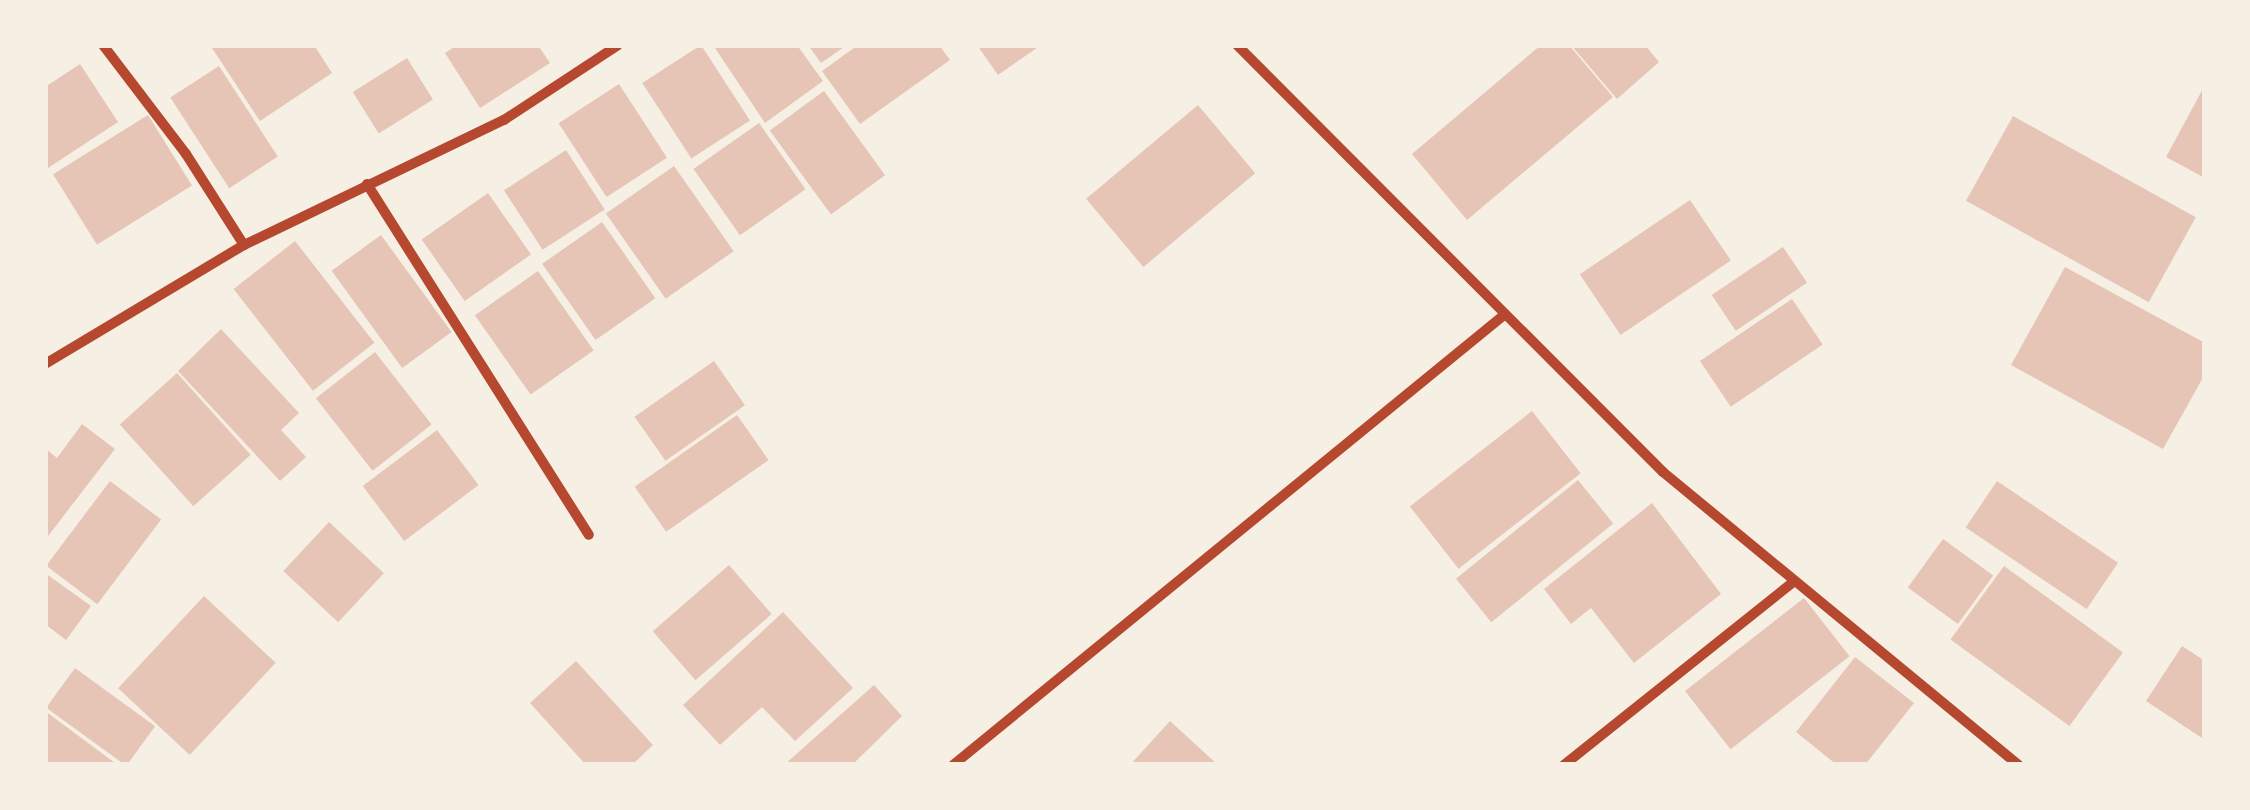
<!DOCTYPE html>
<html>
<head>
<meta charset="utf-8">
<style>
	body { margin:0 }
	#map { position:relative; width:2250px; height:810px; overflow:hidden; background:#f6efe4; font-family:Overpass,sans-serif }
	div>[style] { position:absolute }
	.building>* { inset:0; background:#e6c5b7; transform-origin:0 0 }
	.minor>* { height:10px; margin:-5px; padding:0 5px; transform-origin:5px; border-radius:5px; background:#b5482f }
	span { translate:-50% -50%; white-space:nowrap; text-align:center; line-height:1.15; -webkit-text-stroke:9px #f6efe4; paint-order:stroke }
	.frame { position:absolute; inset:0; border:48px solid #f6efe4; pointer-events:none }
</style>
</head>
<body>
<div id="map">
	<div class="building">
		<div style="clip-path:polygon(210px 45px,314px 45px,332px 73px,260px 121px)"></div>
		<div style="clip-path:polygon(457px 45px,538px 45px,550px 63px,480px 108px,445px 53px)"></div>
		<div style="left:701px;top:45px;width:90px;height:70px;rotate:57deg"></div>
		<div style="clip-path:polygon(713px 45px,797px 45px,823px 81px,765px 123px)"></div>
		<div style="clip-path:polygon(808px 45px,847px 45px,821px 63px)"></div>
		<div style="clip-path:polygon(858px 45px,939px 45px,950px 60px,860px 124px,822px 71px)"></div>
		<div style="clip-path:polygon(977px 45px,1041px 45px,998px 75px)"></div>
		<div style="clip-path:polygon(1541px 45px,1569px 45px,1613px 97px,1467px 220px,1412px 154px)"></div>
		<div style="clip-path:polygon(1571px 45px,1645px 45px,1659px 62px,1617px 99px)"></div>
		<div style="left:407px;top:58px;width:49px;height:64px;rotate:58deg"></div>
		<div style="clip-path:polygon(80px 64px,118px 122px,45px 170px,45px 87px)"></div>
		<div style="left:219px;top:66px;width:108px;height:58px;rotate:57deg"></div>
		<div style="left:619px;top:84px;width:88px;height:72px;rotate:57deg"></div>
		<div style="clip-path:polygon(2205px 85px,2205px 178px,2166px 157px)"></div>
		<div style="left:824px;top:91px;width:104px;height:67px;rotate:54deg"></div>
		<div style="left:1198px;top:105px;width:89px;height:146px;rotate:50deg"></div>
		<div style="left:148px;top:115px;width:83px;height:112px;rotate:58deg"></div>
		<div style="left:2013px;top:116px;width:209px;height:97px;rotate:29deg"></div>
		<div style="left:759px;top:123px;width:81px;height:80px;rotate:55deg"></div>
		<div style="left:566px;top:150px;width:71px;height:74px;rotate:57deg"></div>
		<div style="left:674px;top:166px;width:104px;height:83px;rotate:55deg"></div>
		<div style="left:488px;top:193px;width:75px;height:81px;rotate:55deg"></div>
		<div style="left:1690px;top:200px;width:73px;height:133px;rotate:56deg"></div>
		<div style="left:602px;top:222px;width:93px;height:73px;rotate:55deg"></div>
		<div style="left:381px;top:235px;width:120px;height:61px;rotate:54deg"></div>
		<div style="left:295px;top:241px;width:129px;height:78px;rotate:52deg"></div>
		<div style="left:1783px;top:247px;width:43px;height:86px;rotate:56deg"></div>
		<div style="clip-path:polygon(2065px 267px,2205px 343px,2205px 374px,2163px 449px,2011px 365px)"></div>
		<div style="left:538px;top:271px;width:97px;height:77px;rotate:55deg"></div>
		<div style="left:1792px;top:299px;width:55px;height:111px;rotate:56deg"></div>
		<div style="clip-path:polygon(221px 329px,299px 413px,281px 430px,306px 457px,280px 481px,178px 371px)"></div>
		<div style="left:375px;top:352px;width:92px;height:75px;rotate:52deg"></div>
		<div style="left:714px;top:361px;width:54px;height:97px;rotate:55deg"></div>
		<div style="left:177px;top:373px;width:110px;height:77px;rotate:48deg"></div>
		<div style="left:1532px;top:411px;width:79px;height:155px;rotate:52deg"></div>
		<div style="left:737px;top:415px;width:55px;height:125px;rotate:55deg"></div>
		<div style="clip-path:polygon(82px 424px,115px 449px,45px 540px,45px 448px,57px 458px)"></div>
		<div style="left:437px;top:430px;width:69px;height:93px;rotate:53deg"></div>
		<div style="left:1578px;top:480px;width:56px;height:157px;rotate:51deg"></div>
		<div style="left:110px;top:481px;width:64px;height:106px;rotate:37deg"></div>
		<div style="left:1997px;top:481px;width:146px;height:56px;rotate:34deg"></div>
		<div style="clip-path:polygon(1652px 503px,1721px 594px,1634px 663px,1591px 608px,1571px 624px,1544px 589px)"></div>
		<div style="left:329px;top:522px;width:75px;height:67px;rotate:43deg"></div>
		<div style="left:1943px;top:539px;width:62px;height:60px;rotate:36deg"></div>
		<div style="left:729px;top:565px;width:65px;height:101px;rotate:49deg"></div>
		<div style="left:2004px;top:566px;width:147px;height:91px;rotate:36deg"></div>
		<div style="clip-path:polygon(45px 573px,91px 606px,66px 640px,45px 624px)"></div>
		<div style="left:204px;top:596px;width:98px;height:126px;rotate:43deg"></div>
		<div style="left:1804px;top:598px;width:74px;height:151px;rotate:52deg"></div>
		<div style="clip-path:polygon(783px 612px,853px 688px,795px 741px,762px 707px,720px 745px,683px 705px)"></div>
		<div style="clip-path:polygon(2182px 646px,2205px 661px,2205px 740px,2146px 701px)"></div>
		<div style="clip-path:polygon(1855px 657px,1914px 703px,1865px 765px,1837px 765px,1796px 732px)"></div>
		<div style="clip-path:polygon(576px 661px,653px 745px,632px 765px,586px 765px,530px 703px)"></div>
		<div style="left:75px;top:668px;width:99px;height:49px;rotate:36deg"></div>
		<div style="clip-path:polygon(874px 685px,902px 716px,852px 765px,784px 765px)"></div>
		<div style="clip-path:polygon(45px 711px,115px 763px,114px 765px,45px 765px)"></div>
		<div style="clip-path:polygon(1170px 721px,1218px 765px,1130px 765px)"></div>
	</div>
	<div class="minor">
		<div style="left:103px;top:45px;width:137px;rotate:52.7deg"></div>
		<div style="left:186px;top:154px;width:108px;rotate:57.5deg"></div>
		<div style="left:1237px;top:45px;width:603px;rotate:45.07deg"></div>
		<div style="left:1663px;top:472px;width:461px;rotate:39.5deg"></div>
		<div style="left:367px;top:184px;width:415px;rotate:57.7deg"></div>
		<div style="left:45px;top:364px;width:232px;rotate:-30.9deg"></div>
		<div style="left:244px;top:245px;width:288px;rotate:-25.7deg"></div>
		<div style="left:504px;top:120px;width:136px;rotate:-33.3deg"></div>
		<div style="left:953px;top:765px;width:710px;rotate:-39.23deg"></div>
		<div style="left:1564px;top:765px;width:292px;rotate:-38.6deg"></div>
	</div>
	<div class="frame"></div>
</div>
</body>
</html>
